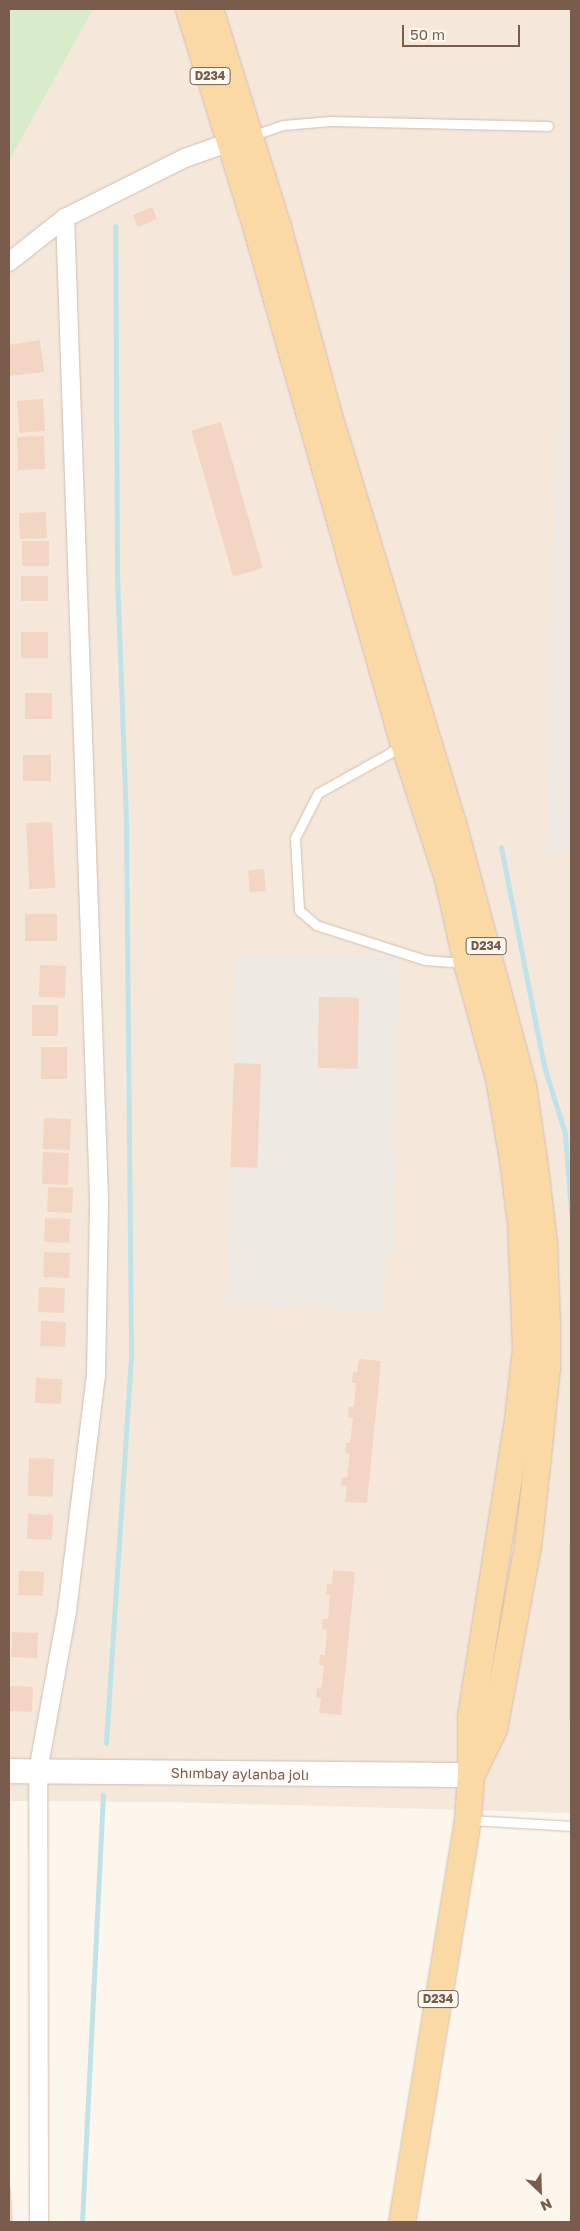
<!DOCTYPE html>
<html>
<head>
<meta charset="utf-8">
<style>
	body { margin:0 }
	#map { position:relative; width:580px; height:2231px; overflow:hidden; background:#fdf6ec; font-family:"Golos Text",sans-serif }
	div>[style] { position:absolute }
	.residential>* { inset:0; background:#f5e8da }
	.industrial>* { inset:0; background:#efe9e4 }
	.green>* { inset:0; background:#d8ecc9 }
	.stream>* { height:5px; margin:-2.5px; padding:0 2.5px; transform-origin:2.5px; border-radius:2.5px; background:#bfe3e8 }
	.building>* { inset:0; background:#f3d5c3; transform-origin:0 0 }
	.roads { filter:drop-shadow(0 0 1px #d1beb0) drop-shadow(0 0 1px #d1beb0) }
	.service>* { height:9px; margin:-4.5px; padding:0 4.5px; transform-origin:4.5px; border-radius:4.5px; background:#fff }
	.minor>* { height:18px; margin:-9px; padding:0 9px; transform-origin:9px; border-radius:9px; background:#fff }
	.secondary>* { height:24px; margin:-12px; padding:0 12px; transform-origin:12px; border-radius:12px; background:#fff }
	.primary>* { height:26px; margin:-13px; padding:0 13px; transform-origin:13px; border-radius:13px; background:#fbd9a5 }
	span { translate:-50% -50%; white-space:nowrap; text-align:center; line-height:1.15; -webkit-text-stroke:4px #fffaf3; paint-order:stroke }
	.shield-label span { padding:1px 4px; background:#fffaf3; border:1px solid; border-radius:4px; -webkit-text-stroke-width:0 }
	.shield-label { font-size:12px; color:#7a5c4d; font-weight:700 }
	.street-label { font-size:14px; color:#7a5c4d }
	.frame { position:absolute; inset:0; border:10px solid #7a5c4d; pointer-events:none }
	.north { position:absolute; left:515px; top:2166px; width:50px; height:50px; -webkit-text-stroke:4px #fffaf3; paint-order:stroke; rotate:156deg; font-size:14px; font-weight:700; line-height:20px; text-align:center; color:#7a5c4d }
	.north::after { content:''; display:block; margin:auto; width:18px; height:22px; background:#7a5c4d; clip-path:polygon(50% 0,100% 100%,50% 72%,0 100%) }
	.scale { position:absolute; left:402px; top:25px; width:118px; height:22px; box-sizing:border-box; border:2px solid #7a5c4d; border-top:0; padding-left:6px; font-size:15px; line-height:18px; white-space:nowrap; color:#7a5c4d; -webkit-text-stroke:4px #fffaf3; paint-order:stroke }
</style>
</head>
<body>
<div id="map">
	<div class="residential">
		<div style="clip-path:polygon(9px 9px,571px 9px,571px 1813px,167px 1802px,9px 1801px)"></div>
	</div>
	<div class="industrial">
		<div style="clip-path:polygon(570px 9px,571px 9px,571px 853px,546px 852px)"></div>
		<div style="clip-path:polygon(235px 955px,399px 956px,395px 1251px,387px 1251px,382px 1312px,226px 1304px,230px 1167px,256px 1168px,261px 1064px,234px 1063px)"></div>
	</div>
	<div class="green">
		<div style="clip-path:polygon(9px 9px,93px 9px,9px 161px)"></div>
	</div>
	<div class="stream">
		<div style="left:501px;top:847px;width:223px;rotate:78.9deg"></div>
		<div style="left:544px;top:1066px;width:71px;rotate:72.8deg"></div>
		<div style="left:565px;top:1134px;width:78px;rotate:85.6deg"></div>
		<div style="left:571px;top:1546px;width:173px;rotate:90deg"></div>
		<div style="left:106px;top:1743px;width:392px;rotate:-86.3deg"></div>
		<div style="left:131px;top:1352px;width:532px;rotate:-90.54deg"></div>
		<div style="left:126px;top:820px;width:251px;rotate:-92.1deg"></div>
		<div style="left:117px;top:569px;width:343px;rotate:-90.3deg"></div>
		<div style="left:82px;top:2222px;width:428px;rotate:-87.2deg"></div>
	</div>
	<div class="building">
		<div style="left:152px;top:207px;width:13px;height:21px;rotate:67deg"></div>
		<div style="clip-path:polygon(40px 340px,44px 372px,9px 376px,9px 345px)"></div>
		<div style="left:43px;top:399px;width:32px;height:26px;rotate:86deg"></div>
		<div style="left:221px;top:422px;width:152px;height:31px;rotate:74deg"></div>
		<div style="left:44px;top:436px;width:33px;height:27px;rotate:88deg"></div>
		<div style="left:46px;top:512px;width:26px;height:27px;rotate:88deg"></div>
		<div style="left:49px;top:541px;width:25px;height:27px;rotate:90deg"></div>
		<div style="left:21px;top:576px;width:27px;height:25px"></div>
		<div style="left:21px;top:632px;width:27px;height:26px"></div>
		<div style="left:25px;top:693px;width:27px;height:26px"></div>
		<div style="left:23px;top:755px;width:28px;height:26px"></div>
		<div style="left:52px;top:822px;width:66px;height:26px;rotate:87deg"></div>
		<div style="left:264px;top:869px;width:22px;height:16px;rotate:85deg"></div>
		<div style="left:25px;top:914px;width:32px;height:27px"></div>
		<div style="left:40px;top:965px;width:26px;height:32px;rotate:2deg"></div>
		<div style="left:319px;top:997px;width:40px;height:71px;rotate:1deg"></div>
		<div style="left:32px;top:1005px;width:26px;height:31px"></div>
		<div style="left:67px;top:1047px;width:32px;height:26px;rotate:90deg"></div>
		<div style="left:234px;top:1063px;width:27px;height:104px;rotate:2deg"></div>
		<div style="left:44px;top:1118px;width:27px;height:31px;rotate:2deg"></div>
		<div style="left:43px;top:1152px;width:26px;height:32px;rotate:2deg"></div>
		<div style="left:48px;top:1187px;width:25px;height:25px;rotate:2deg"></div>
		<div style="left:45px;top:1218px;width:25px;height:24px;rotate:2deg"></div>
		<div style="left:44px;top:1252px;width:26px;height:25px;rotate:2deg"></div>
		<div style="left:39px;top:1287px;width:26px;height:25px;rotate:2deg"></div>
		<div style="left:41px;top:1321px;width:25px;height:25px;rotate:2deg"></div>
		<div style="clip-path:polygon(359px 1359px,381px 1361px,367px 1503px,345px 1502px,347px 1486px,341px 1486px,342px 1477px,347px 1477px,350px 1454px,345px 1453px,346px 1443px,350px 1443px,353px 1418px,348px 1418px,349px 1407px,354px 1407px,356px 1383px,352px 1383px,353px 1372px,357px 1373px)"></div>
		<div style="left:36px;top:1378px;width:26px;height:25px;rotate:2deg"></div>
		<div style="left:29px;top:1458px;width:25px;height:38px;rotate:2deg"></div>
		<div style="left:28px;top:1514px;width:25px;height:25px;rotate:2deg"></div>
		<div style="clip-path:polygon(333px 1570px,355px 1572px,341px 1715px,319px 1713px,321px 1698px,316px 1698px,317px 1688px,321px 1689px,324px 1666px,319px 1665px,320px 1655px,325px 1655px,327px 1630px,322px 1629px,323px 1619px,328px 1619px,330px 1595px,326px 1595px,327px 1584px,332px 1584px)"></div>
		<div style="left:19px;top:1571px;width:25px;height:24px;rotate:2deg"></div>
		<div style="left:12px;top:1632px;width:26px;height:25px;rotate:2deg"></div>
		<div style="left:9px;top:1686px;width:24px;height:25px;rotate:2deg"></div>
		<div style="clip-path:polygon(9px 2188px,11px 2188px,13px 2222px,9px 2222px)"></div>
	</div>
	<div class="roads">
		<div class="service">
			<div style="left:251px;top:136px;width:34px;rotate:-19deg"></div>
			<div style="left:283px;top:125px;width:48px;rotate:-4.8deg"></div>
			<div style="left:331px;top:121px;width:217px;rotate:1.3deg"></div>
			<div style="left:401px;top:743px;width:15px;rotate:138deg"></div>
			<div style="left:390px;top:753px;width:82px;rotate:150.9deg"></div>
			<div style="left:318px;top:793px;width:51px;rotate:117.1deg"></div>
			<div style="left:295px;top:838px;width:72px;rotate:86.8deg"></div>
			<div style="left:299px;top:910px;width:23px;rotate:41deg"></div>
			<div style="left:316px;top:925px;width:114px;rotate:17.8deg"></div>
			<div style="left:425px;top:960px;width:40px;rotate:4.3deg"></div>
			<div style="left:471px;top:1820px;width:100px;rotate:3.4deg"></div>
		</div>
		<div class="minor">
			<div style="left:9px;top:262px;width:71px;rotate:-38.2deg"></div>
			<div style="left:65px;top:218px;width:134px;rotate:-26.6deg"></div>
			<div style="left:185px;top:158px;width:48px;rotate:-19.6deg"></div>
			<div style="left:39px;top:2222px;width:451px;rotate:-90.1deg"></div>
			<div style="left:38px;top:1771px;width:163px;rotate:-79.7deg"></div>
			<div style="left:67px;top:1611px;width:238px;rotate:-83deg"></div>
			<div style="left:96px;top:1375px;width:176px;rotate:-89deg"></div>
			<div style="left:99px;top:1199px;width:982px;rotate:-91.98deg"></div>
		</div>
		<div class="secondary">
			<div style="left:9px;top:1771px;width:462px;rotate:0.5deg"></div>
		</div>
		<div class="primary">
			<div style="left:189px;top:9px;width:220px;rotate:72.8deg"></div>
			<div style="left:254px;top:219px;width:543px;rotate:74.07deg"></div>
			<div style="left:403px;top:741px;width:145px;rotate:71.9deg"></div>
			<div style="left:448px;top:879px;width:86px;rotate:77.3deg"></div>
			<div style="left:467px;top:963px;width:119px;rotate:74.5deg"></div>
			<div style="left:499px;top:1078px;width:83px;rotate:80.3deg"></div>
			<div style="left:513px;top:1160px;width:64px;rotate:82.8deg"></div>
			<div style="left:521px;top:1223px;width:126px;rotate:87.7deg"></div>
			<div style="left:526px;top:1349px;width:71px;rotate:96.4deg"></div>
			<div style="left:518px;top:1420px;width:302px;rotate:99deg"></div>
			<div style="left:471px;top:1718px;width:57px;rotate:90deg"></div>
			<div style="left:471px;top:1775px;width:45px;rotate:93.8deg"></div>
			<div style="left:468px;top:1820px;width:407px;rotate:99.3deg"></div>
			<div style="left:210px;top:9px;width:228px;rotate:72.7deg"></div>
			<div style="left:278px;top:227px;width:188px;rotate:74.9deg"></div>
			<div style="left:327px;top:409px;width:433px;rotate:73.1deg"></div>
			<div style="left:453px;top:823px;width:272px;rotate:75.1deg"></div>
			<div style="left:523px;top:1086px;width:83px;rotate:81.7deg"></div>
			<div style="left:535px;top:1168px;width:76px;rotate:83.2deg"></div>
			<div style="left:544px;top:1243px;width:83px;rotate:87.9deg"></div>
			<div style="left:547px;top:1326px;width:41px;rotate:90deg"></div>
			<div style="left:547px;top:1367px;width:89px;rotate:95.8deg"></div>
			<div style="left:538px;top:1456px;width:91px;rotate:96.3deg"></div>
			<div style="left:528px;top:1546px;width:186px;rotate:100.5deg"></div>
			<div style="left:494px;top:1729px;width:46px;rotate:116deg"></div>
		</div>
	</div>
	<div class="shield-label">
		<span style="left:210px;top:76px">D234</span>
		<span style="left:486px;top:946px">D234</span>
		<span style="left:438px;top:1999px">D234</span>
	</div>
	<div class="street-label">
		<span style="left:240px;top:1774px;rotate:1deg">Shımbay aylanba jolı</span>
	</div>
	<div class="frame"></div>
	<div class="north">N</div>
	<div class="scale">50 m</div>
</div>
</body>
</html>
